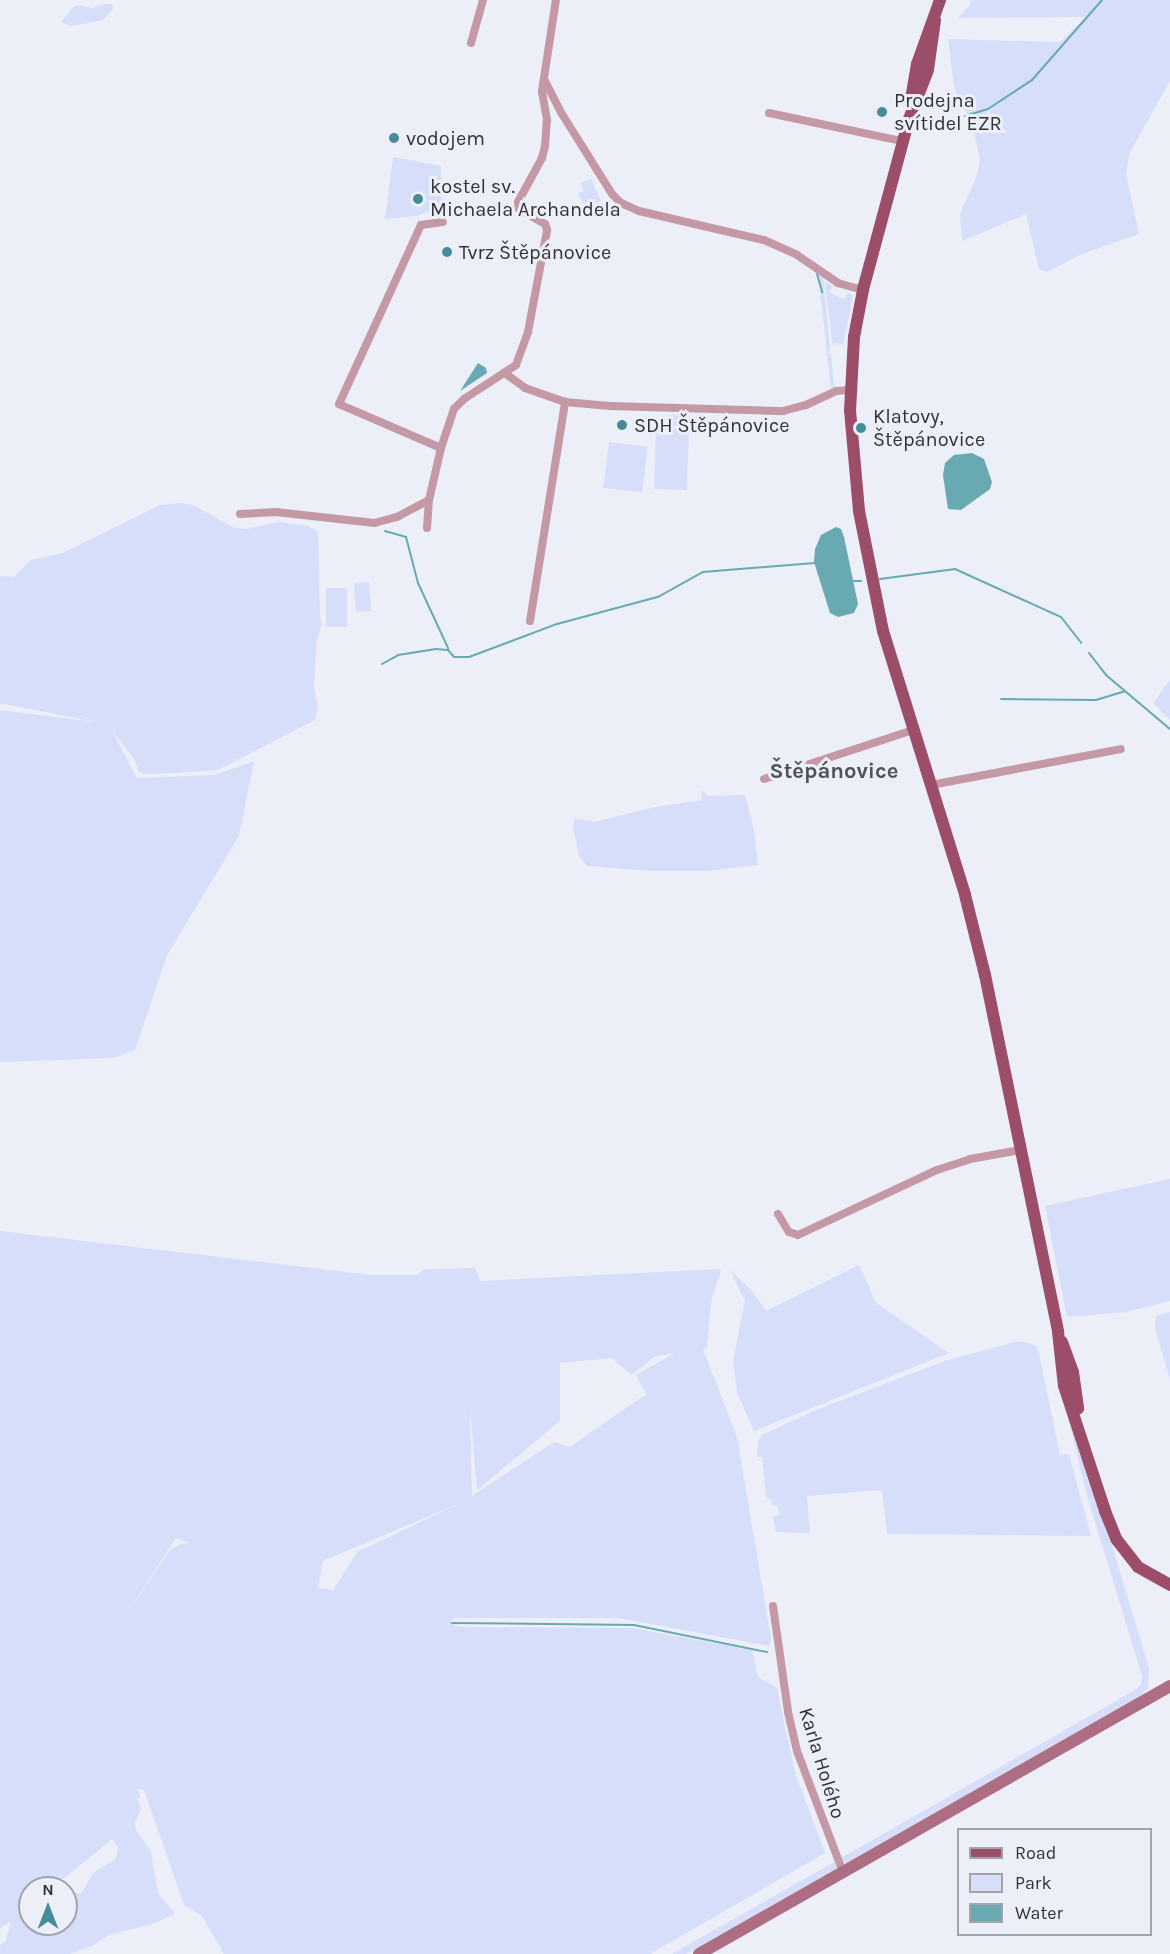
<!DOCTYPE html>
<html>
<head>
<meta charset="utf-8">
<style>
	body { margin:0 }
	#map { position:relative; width:1170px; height:1954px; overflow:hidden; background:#eceff7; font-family:Karla,sans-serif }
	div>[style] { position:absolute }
	.green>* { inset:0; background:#d7defa; transform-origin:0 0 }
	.water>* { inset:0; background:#69a9b2 }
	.stream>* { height:2px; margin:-1px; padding:0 1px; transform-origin:1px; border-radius:1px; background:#69a9b2 }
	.street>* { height:8px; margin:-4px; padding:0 4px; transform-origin:4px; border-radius:4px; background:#c598a6 }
	.secondary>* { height:12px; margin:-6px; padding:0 6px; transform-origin:6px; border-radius:6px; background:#ad6d83 }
	.primary>* { height:12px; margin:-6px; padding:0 6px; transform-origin:6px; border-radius:6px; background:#9b4d6a }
	.dots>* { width:16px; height:16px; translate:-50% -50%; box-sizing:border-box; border:3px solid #eceff7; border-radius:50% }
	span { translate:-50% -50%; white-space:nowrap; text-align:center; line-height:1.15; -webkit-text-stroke:6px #eceff7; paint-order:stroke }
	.poi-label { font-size:20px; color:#333337 }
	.left { translate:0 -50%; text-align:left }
	.street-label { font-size:20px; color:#333337 }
	.quarter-label { font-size:22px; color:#505259; font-weight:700 }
	.legend { position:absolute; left:957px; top:1828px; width:195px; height:108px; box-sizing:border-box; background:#eceff7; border:2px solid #a2a4aa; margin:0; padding:8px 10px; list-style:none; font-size:18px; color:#333337 }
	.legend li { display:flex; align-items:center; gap:12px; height:30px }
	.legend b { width:30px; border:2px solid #a2a4aa }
	.north { position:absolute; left:18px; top:1876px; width:60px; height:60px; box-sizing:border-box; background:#eceff7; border:2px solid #a2a4aa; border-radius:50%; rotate:0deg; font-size:16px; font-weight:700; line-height:24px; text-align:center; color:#333337 }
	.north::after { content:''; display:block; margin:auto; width:21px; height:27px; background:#468b98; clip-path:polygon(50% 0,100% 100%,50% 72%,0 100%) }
</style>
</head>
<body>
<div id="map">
	<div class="green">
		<div style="clip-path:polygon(971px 0,1170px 0,1170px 81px,1130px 152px,1126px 174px,1139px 234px,1082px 254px,1047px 272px,1039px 269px,1026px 214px,962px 241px,960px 214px,977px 175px,980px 159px,971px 119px,962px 107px,954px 86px,948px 39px,1060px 42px,1086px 17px,958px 18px,970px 5px)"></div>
		<div style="clip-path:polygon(106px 4px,112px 4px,113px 9px,103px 20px,71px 26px,61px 22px,72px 8px,78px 5px,92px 8px)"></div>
		<div style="clip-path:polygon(393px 157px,441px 166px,442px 206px,417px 216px,385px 219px)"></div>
		<div style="clip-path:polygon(591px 179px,601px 201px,590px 205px,588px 202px,583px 204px,578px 193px,584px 191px,580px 183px)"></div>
		<div style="clip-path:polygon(818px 273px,823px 277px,830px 348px,828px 354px,831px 354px,834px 386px,831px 388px)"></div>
		<div style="clip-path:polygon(825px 282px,833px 287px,829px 292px,834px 295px,845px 299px,847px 293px,853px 295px,843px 345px,835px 342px,833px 347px)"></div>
		<div style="left:668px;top:415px;width:24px;height:11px;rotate:2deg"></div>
		<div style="left:656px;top:428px;width:33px;height:61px;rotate:2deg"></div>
		<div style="left:609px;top:442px;width:39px;height:46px;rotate:7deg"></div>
		<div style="clip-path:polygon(182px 503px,195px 506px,232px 527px,246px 529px,279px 522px,308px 526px,318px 532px,320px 616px,322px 625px,317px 638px,314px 686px,318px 707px,315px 720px,218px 770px,175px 773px,144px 774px,139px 772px,134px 759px,111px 729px,137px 778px,215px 775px,254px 761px,239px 836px,167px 955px,135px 1050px,114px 1058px,0 1062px,0 710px,96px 722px,0 703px,0 576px,14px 577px,31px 560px,63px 553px,160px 505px)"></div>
		<div style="left:369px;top:582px;width:29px;height:15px;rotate:86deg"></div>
		<div style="left:326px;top:588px;width:21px;height:39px"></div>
		<div style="clip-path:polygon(1170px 680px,1170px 720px,1153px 703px)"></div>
		<div style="clip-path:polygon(701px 790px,709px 796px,745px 795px,754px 830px,758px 865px,707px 871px,651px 871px,588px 866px,579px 857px,573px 827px,574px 818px,594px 822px,655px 807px,702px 800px)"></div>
		<div style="clip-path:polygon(1170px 1179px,1170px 1301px,1126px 1312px,1067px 1317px,1045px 1206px)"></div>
		<div style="clip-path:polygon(evenodd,0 1231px,371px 1275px,416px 1275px,425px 1269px,475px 1268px,480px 1281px,718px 1269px,721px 1271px,711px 1301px,707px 1348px,703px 1349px,737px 1437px,771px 1638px,769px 1646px,618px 1618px,455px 1618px,452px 1620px,452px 1624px,460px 1627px,632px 1628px,752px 1650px,758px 1677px,777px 1688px,795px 1773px,825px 1853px,650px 1954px,224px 1954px,202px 1916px,184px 1905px,144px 1790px,138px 1789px,140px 1798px,137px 1799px,141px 1809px,135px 1823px,136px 1830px,151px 1851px,158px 1893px,175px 1914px,153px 1924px,109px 1935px,92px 1946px,70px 1954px,0 1954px,0 1946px,6px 1940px,11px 1921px,0 1928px,0 1231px,675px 1353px,636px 1375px,646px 1394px,570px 1447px,554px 1442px,472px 1496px,470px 1407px,477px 1490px,560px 1421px,560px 1363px,612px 1358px,631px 1375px,654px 1357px,675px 1353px,0 1231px,465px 1501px,357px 1552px,333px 1590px,318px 1588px,323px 1561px,465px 1501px,0 1231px,176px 1538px,190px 1543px,181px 1544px,170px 1550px,125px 1616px,176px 1538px,0 1231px,112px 1839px,118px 1848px,116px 1859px,93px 1873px,81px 1894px,66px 1890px,66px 1924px,30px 1924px,30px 1911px,26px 1910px,30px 1906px,30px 1888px,52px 1888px,112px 1839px)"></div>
		<div style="clip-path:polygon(859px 1265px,876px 1303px,949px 1353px,754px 1431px,737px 1392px,733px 1360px,745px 1301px,730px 1270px,751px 1290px,766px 1311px)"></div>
		<div style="clip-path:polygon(1170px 1312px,1170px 1379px,1155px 1329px,1156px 1316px)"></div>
		<div style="clip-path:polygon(1018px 1341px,1035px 1345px,1039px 1353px,1060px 1455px,1069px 1454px,1091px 1536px,887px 1534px,882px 1490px,807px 1496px,810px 1533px,776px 1532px,773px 1516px,779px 1515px,778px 1506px,772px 1505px,770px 1499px,766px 1497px,762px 1457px,757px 1457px,758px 1441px,762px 1435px,816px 1410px,945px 1361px)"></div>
		<div style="clip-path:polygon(1063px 1397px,1073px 1417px,1149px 1668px,1148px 1688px,1139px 1697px,845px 1864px,841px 1858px,1135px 1690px,1141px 1684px,1142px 1676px,1086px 1492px)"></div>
		<div style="clip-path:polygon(834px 1862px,837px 1869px,777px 1903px,686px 1954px,672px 1954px)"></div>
	</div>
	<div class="water">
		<div style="clip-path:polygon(478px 363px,486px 368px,487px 373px,460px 391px)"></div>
		<div style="clip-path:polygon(972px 453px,984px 459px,992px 482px,990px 489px,961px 510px,948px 509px,943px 475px,945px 463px,954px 455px)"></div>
		<div style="clip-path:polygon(836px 527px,841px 529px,844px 537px,858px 604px,854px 613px,838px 617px,830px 613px,814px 562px,815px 549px,821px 535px)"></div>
	</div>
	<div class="stream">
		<div style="left:965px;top:116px;width:24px;rotate:-17deg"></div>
		<div style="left:988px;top:109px;width:53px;rotate:-33.4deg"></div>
		<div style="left:1032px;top:80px;width:106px;rotate:-48.8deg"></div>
		<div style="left:817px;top:274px;width:19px;rotate:74deg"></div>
		<div style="left:385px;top:531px;width:22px;rotate:16deg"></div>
		<div style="left:406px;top:537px;width:48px;rotate:75.4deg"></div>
		<div style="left:418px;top:583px;width:72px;rotate:65.2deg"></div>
		<div style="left:880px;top:579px;width:76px;rotate:-7.6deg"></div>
		<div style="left:955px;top:569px;width:116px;rotate:24.4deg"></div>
		<div style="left:1061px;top:617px;width:33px;rotate:52deg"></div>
		<div style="left:853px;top:581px;width:8px"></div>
		<div style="left:1089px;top:653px;width:28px;rotate:52deg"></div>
		<div style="left:1106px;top:675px;width:84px;rotate:40.2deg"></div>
		<div style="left:382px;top:664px;width:18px;rotate:-29deg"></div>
		<div style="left:398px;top:655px;width:37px;rotate:-9deg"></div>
		<div style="left:435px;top:649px;width:13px;rotate:4deg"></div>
		<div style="left:448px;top:650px;width:9px;rotate:49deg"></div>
		<div style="left:454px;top:657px;width:15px"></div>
		<div style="left:469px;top:657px;width:94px;rotate:-20.6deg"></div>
		<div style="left:557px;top:624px;width:105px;rotate:-15deg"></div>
		<div style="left:658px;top:597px;width:51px;rotate:-29.1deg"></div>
		<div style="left:703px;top:572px;width:112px;rotate:-4.6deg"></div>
		<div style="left:1001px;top:699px;width:95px;rotate:0.6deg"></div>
		<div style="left:1096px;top:700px;width:30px;rotate:-17deg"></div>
		<div style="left:452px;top:1623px;width:182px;rotate:0.6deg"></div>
		<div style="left:634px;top:1625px;width:136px;rotate:11.5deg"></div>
	</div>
	<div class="street">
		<div style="left:471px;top:43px;width:45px;rotate:-74.4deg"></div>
		<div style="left:544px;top:79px;width:39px;rotate:63deg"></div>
		<div style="left:562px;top:114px;width:94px;rotate:58deg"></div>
		<div style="left:612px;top:194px;width:13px;rotate:45deg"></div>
		<div style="left:621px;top:203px;width:20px;rotate:24deg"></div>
		<div style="left:639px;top:211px;width:128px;rotate:13.1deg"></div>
		<div style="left:764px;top:240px;width:36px;rotate:24deg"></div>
		<div style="left:797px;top:255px;width:50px;rotate:34.3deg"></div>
		<div style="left:838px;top:283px;width:26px;rotate:16deg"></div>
		<div style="left:769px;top:113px;width:136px;rotate:11.9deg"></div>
		<div style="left:506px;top:374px;width:24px;rotate:36deg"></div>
		<div style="left:525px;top:388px;width:42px;rotate:19.3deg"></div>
		<div style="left:565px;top:402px;width:45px;rotate:5.1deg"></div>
		<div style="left:610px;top:406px;width:173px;rotate:1.7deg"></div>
		<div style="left:783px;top:411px;width:24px;rotate:-15deg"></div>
		<div style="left:806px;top:405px;width:33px;rotate:-25deg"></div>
		<div style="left:836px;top:391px;width:14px;rotate:-4deg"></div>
		<div style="left:441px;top:448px;width:111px;rotate:-156.7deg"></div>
		<div style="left:339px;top:404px;width:197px;rotate:-65.4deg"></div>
		<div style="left:421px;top:225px;width:22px;rotate:-8deg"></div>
		<div style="left:240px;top:514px;width:36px;rotate:-3deg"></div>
		<div style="left:276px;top:512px;width:99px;rotate:6.4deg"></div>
		<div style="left:374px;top:523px;width:24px;rotate:-15deg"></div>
		<div style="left:397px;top:517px;width:36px;rotate:-28deg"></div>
		<div style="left:427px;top:528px;width:28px;rotate:-86deg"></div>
		<div style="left:429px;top:500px;width:53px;rotate:-77deg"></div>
		<div style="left:441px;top:448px;width:41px;rotate:-71.6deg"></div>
		<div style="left:454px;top:409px;width:14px;rotate:-45deg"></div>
		<div style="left:464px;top:399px;width:62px;rotate:-33.2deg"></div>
		<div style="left:516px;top:365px;width:35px;rotate:-70deg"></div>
		<div style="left:528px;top:332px;width:104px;rotate:-79.4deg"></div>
		<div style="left:547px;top:230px;width:6px;rotate:-108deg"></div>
		<div style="left:545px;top:224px;width:30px;rotate:-150deg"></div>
		<div style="left:519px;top:209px;width:7px;rotate:-98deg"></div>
		<div style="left:518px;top:202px;width:50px;rotate:-61.4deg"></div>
		<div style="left:542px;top:158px;width:12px;rotate:-76deg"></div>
		<div style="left:545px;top:146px;width:26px;rotate:-86deg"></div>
		<div style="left:547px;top:120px;width:29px;rotate:-100deg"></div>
		<div style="left:542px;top:91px;width:92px;rotate:-81.3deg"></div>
		<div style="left:530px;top:621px;width:222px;rotate:-80.9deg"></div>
		<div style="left:764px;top:779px;width:157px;rotate:-18.2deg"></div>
		<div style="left:931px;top:785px;width:193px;rotate:-10.7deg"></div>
		<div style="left:778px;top:1214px;width:21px;rotate:59deg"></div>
		<div style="left:789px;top:1232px;width:9px;rotate:18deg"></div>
		<div style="left:798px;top:1235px;width:153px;rotate:-25.1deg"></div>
		<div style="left:937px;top:1170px;width:35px;rotate:-18deg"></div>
		<div style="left:970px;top:1159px;width:51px;rotate:-10.2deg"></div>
		<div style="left:773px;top:1606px;width:107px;rotate:81.9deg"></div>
		<div style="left:788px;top:1712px;width:40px;rotate:77deg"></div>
		<div style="left:797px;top:1751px;width:129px;rotate:69.2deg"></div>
	</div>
	<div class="secondary">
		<div style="left:699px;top:1954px;width:542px;rotate:-29.64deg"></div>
	</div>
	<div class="primary">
		<div style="left:935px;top:20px;width:50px;rotate:98deg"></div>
		<div style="left:928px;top:70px;width:53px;rotate:111.2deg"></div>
		<div style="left:909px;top:119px;width:177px;rotate:105.1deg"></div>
		<div style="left:863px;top:290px;width:48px;rotate:100.8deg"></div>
		<div style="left:854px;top:337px;width:73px;rotate:93.1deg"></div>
		<div style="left:850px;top:410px;width:101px;rotate:84.9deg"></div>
		<div style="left:859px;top:511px;width:122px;rotate:78.7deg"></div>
		<div style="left:883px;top:631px;width:276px;rotate:72.7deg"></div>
		<div style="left:965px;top:895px;width:82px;rotate:76deg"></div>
		<div style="left:985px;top:975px;width:364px;rotate:78.4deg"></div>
		<div style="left:1058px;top:1332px;width:54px;rotate:83.7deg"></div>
		<div style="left:1064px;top:1386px;width:132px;rotate:71.8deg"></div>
		<div style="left:1105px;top:1511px;width:31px;rotate:68deg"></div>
		<div style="left:1117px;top:1540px;width:34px;rotate:52deg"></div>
		<div style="left:1138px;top:1567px;width:37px;rotate:29deg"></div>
		<div style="left:910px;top:105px;width:42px;rotate:-80.3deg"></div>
		<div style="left:917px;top:64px;width:68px;rotate:-70.2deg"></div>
		<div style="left:1062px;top:1342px;width:32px;rotate:70deg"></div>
		<div style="left:1073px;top:1372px;width:37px;rotate:82deg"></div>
	</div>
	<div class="dots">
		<div style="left:882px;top:112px;background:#468b98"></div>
		<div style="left:394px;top:138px;background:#468b98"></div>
		<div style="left:418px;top:199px;background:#468b98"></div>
		<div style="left:447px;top:252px;background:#468b98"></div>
		<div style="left:622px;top:425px;background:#468b98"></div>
		<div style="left:861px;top:428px;background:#468b98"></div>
	</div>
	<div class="poi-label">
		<span class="left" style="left:894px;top:112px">Prodejna<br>svítidel EZR</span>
		<span class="left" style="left:406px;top:138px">vodojem</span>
		<span class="left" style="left:430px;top:198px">kostel sv.<br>Michaela Archandela</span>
		<span class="left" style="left:459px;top:252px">Tvrz Štěpánovice</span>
		<span class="left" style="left:873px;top:428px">Klatovy,<br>Štěpánovice</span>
		<span class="left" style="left:634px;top:425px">SDH Štěpánovice</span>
	</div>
	<div class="street-label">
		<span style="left:822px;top:1763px;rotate:73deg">Karla Holého</span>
	</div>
	<div class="quarter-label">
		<span style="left:834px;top:772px">Štěpánovice</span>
	</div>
	<ul class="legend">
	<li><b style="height:8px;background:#9b4d6a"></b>Road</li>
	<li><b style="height:16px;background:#d7defa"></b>Park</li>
	<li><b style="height:16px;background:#69a9b2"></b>Water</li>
	</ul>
	<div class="north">N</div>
</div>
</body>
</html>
